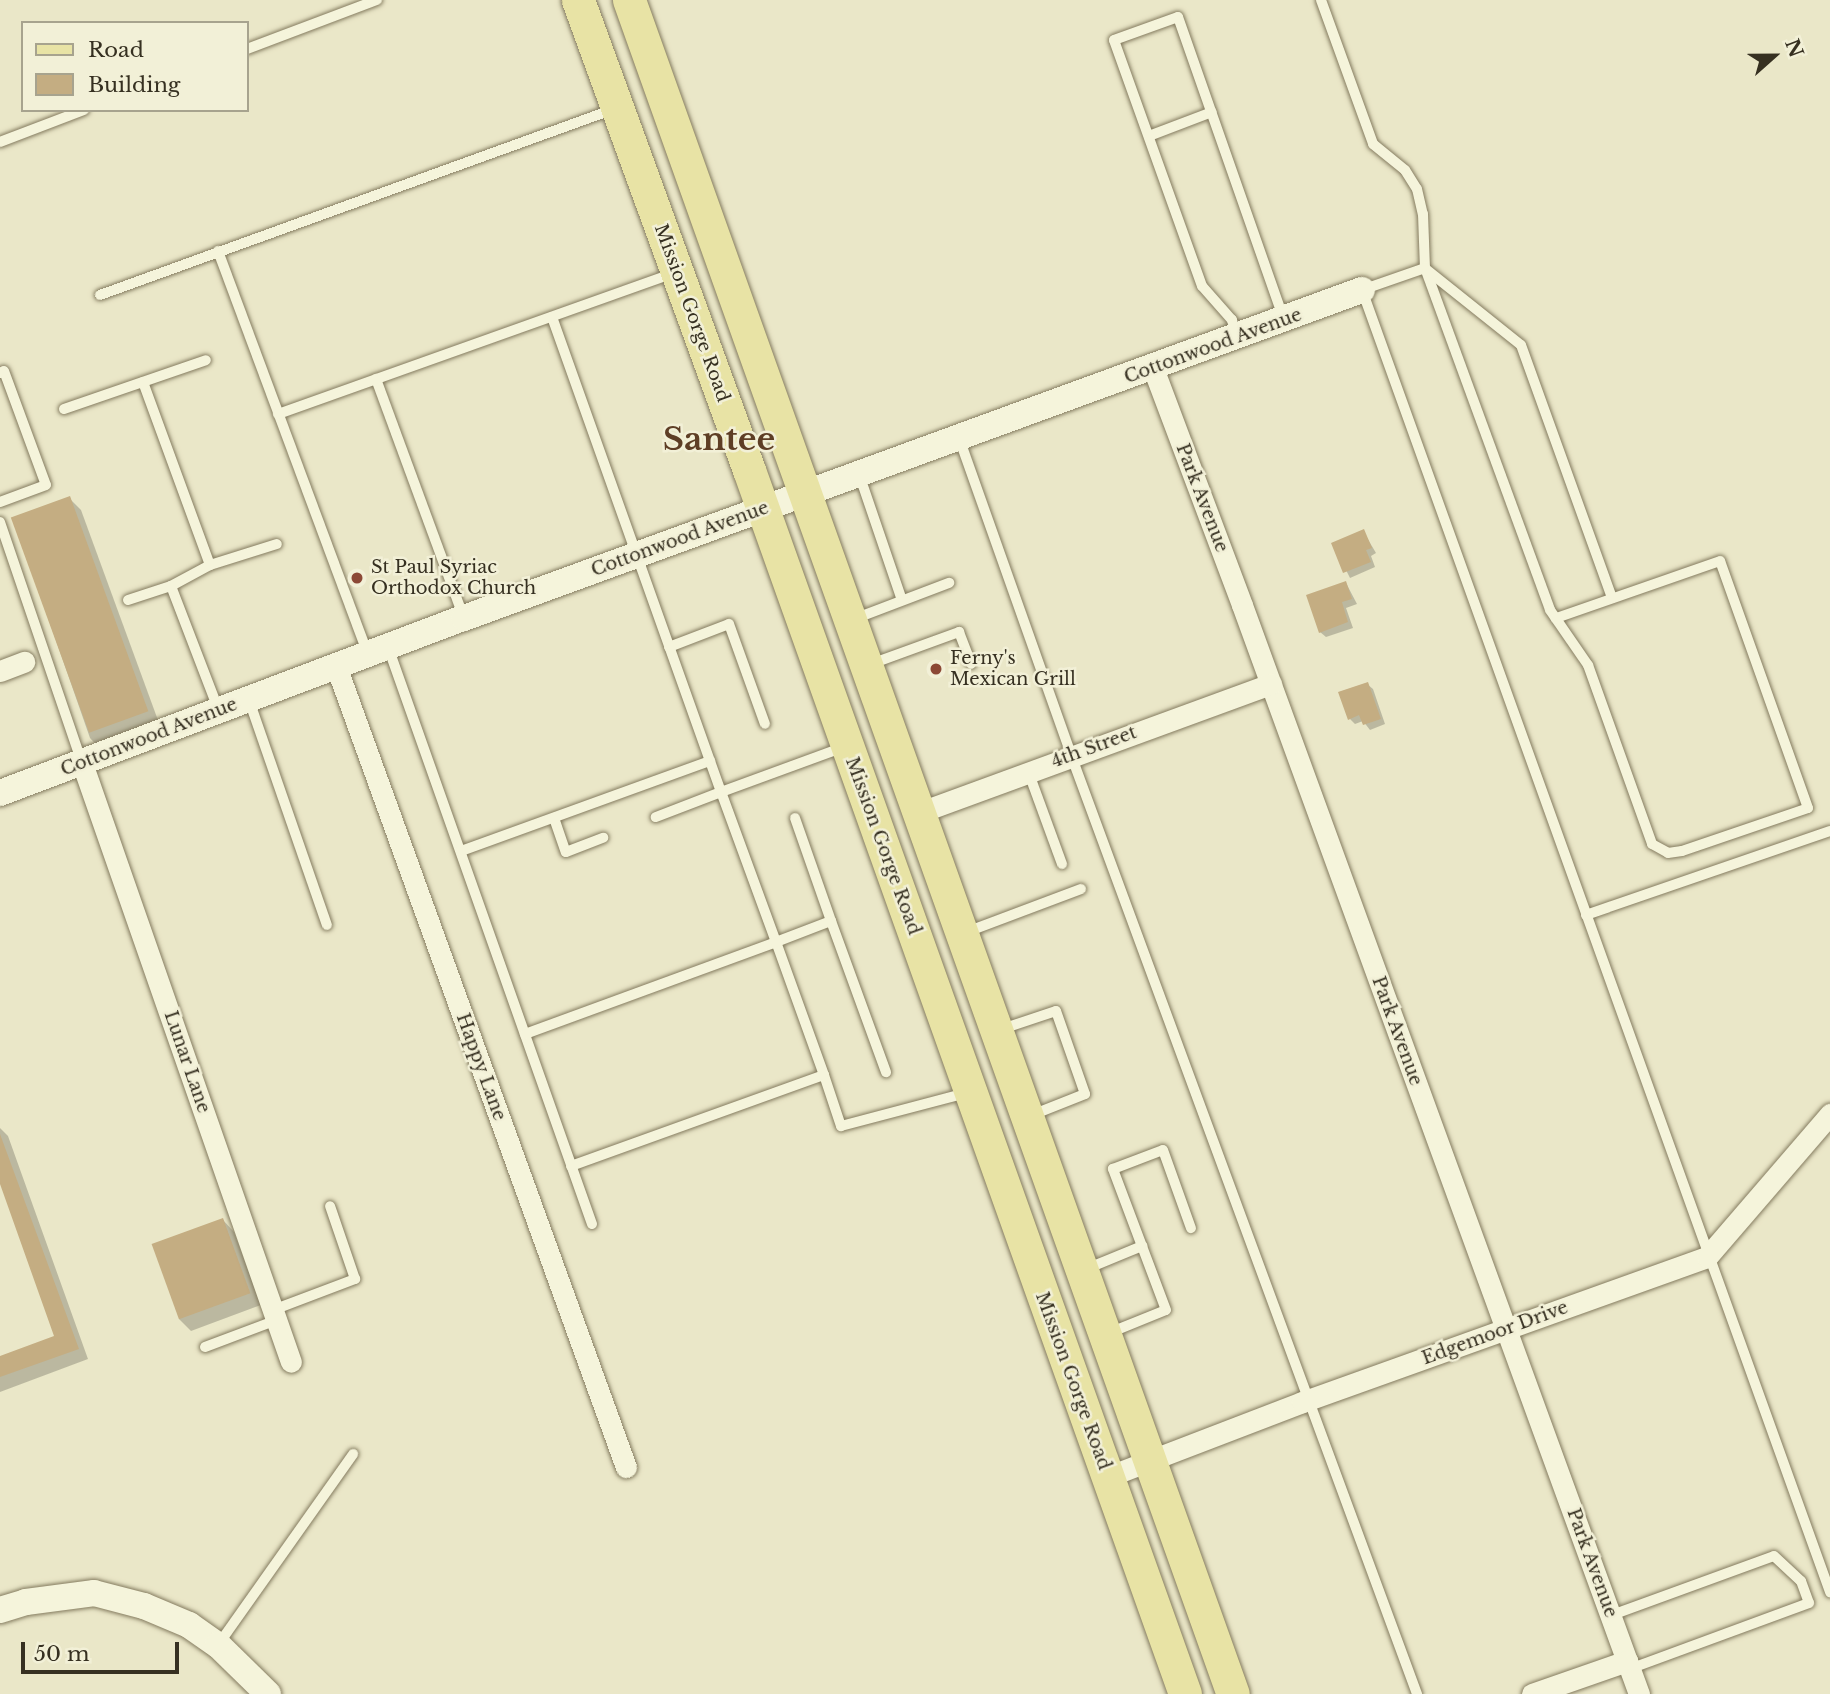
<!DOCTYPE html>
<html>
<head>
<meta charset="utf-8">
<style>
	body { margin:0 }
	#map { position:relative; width:1830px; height:1694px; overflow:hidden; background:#eae7c8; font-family:"Libre Baskerville",serif }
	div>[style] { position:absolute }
	.shadow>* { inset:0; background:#0003 }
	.building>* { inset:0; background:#c4ad82; transform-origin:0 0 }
	.roads { filter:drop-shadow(0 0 2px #847b5f) drop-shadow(0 0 2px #847b5f) }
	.service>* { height:10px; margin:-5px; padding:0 5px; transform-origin:5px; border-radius:5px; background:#f5f4db }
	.minor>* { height:21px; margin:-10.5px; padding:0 10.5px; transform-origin:10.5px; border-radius:10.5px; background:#f5f4db }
	.tertiary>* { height:26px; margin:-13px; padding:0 13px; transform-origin:13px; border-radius:13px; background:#f5f4db }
	.primary>* { height:33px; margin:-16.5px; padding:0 16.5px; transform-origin:16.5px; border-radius:16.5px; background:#e8e3a5 }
	.dots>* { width:19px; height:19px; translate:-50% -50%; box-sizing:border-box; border:4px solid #f2f0d7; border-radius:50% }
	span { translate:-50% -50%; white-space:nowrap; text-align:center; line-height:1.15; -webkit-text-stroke:5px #f2f0d7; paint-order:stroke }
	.street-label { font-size:18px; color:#363021 }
	.poi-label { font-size:18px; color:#363021 }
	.left { translate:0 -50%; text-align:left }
	.town-label { font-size:32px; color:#5e3e25; font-weight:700 }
	.legend { position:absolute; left:21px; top:21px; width:228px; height:91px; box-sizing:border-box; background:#f2f0d7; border:2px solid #a7a38e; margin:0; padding:9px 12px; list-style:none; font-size:21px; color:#363021 }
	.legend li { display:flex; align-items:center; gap:14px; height:35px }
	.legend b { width:35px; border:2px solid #a7a38e }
	.north { position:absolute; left:1739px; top:21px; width:70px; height:70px; -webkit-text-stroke:5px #f2f0d7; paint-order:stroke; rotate:69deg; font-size:19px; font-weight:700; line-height:28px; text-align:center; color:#363021 }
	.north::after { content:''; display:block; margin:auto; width:24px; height:32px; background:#363021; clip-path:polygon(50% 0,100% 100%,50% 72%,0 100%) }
	.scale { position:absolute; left:21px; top:1642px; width:158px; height:32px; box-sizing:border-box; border:4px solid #363021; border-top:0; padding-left:9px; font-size:21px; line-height:24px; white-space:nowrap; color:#363021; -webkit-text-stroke:5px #f2f0d7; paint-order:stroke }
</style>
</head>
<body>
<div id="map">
	<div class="shadow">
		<div style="clip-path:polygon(69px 498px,81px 510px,159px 723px,101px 750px,90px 738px,14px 520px)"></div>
		<div style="clip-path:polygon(1363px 531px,1376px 553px,1371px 556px,1375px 567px,1350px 578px,1333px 544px)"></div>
		<div style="clip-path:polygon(1346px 583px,1357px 604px,1346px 608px,1353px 628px,1326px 637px,1320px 632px)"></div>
		<div style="clip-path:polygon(1367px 684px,1373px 689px,1385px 724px,1370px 730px,1363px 721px,1355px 724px,1350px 719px)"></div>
		<div style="clip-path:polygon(0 1128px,8px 1136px,88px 1359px,0 1392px,0 1358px,56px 1337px,0 1178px)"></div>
		<div style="clip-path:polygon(223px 1220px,234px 1232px,261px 1305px,191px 1331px,179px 1319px)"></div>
	</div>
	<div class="building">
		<div style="left:70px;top:496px;width:229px;height:63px;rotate:70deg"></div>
		<div style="clip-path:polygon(1364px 529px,1372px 548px,1366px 550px,1371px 562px,1343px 573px,1331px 543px)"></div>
		<div style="clip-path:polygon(1346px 581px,1352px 599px,1342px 602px,1348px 622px,1319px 633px,1306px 595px)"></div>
		<div style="clip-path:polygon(1368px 682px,1381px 719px,1363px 725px,1359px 715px,1348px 720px,1338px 692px)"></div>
		<div style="clip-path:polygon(0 1134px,79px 1349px,0 1377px,0 1356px,54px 1336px,0 1184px)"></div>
		<div style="left:223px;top:1218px;width:80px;height:76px;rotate:70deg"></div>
	</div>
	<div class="roads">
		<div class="service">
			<div style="left:1321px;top:0;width:153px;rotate:70.1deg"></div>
			<div style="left:1373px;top:144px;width:41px;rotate:39.1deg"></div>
			<div style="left:1405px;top:170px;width:22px;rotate:58deg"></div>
			<div style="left:1417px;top:189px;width:26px;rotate:77deg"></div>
			<div style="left:1423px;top:214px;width:54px;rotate:87.9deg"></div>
			<div style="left:1425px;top:268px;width:364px;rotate:69.9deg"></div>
			<div style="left:1550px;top:610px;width:67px;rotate:55.4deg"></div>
			<div style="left:1588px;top:665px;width:190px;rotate:70.3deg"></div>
			<div style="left:1652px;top:844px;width:18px;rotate:29deg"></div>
			<div style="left:1668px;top:853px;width:14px;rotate:-8deg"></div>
			<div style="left:1682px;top:851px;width:133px;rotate:-18.8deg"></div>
			<div style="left:1808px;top:808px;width:262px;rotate:-109.6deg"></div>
			<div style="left:1720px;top:561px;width:174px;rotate:160.8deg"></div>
			<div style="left:247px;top:49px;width:139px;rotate:-20.7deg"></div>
			<div style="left:1149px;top:136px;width:67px;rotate:-20.9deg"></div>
			<div style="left:0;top:142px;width:90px;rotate:-20.9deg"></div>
			<div style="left:218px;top:251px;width:431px;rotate:69.6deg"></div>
			<div style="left:1425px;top:268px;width:67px;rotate:160.8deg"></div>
			<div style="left:1362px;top:290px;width:1384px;rotate:70.23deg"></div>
			<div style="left:1427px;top:270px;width:120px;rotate:38.6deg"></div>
			<div style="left:1521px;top:345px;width:269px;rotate:70.2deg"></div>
			<div style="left:100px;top:295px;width:547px;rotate:-19.89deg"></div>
			<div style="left:552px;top:317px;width:504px;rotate:70.41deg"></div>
			<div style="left:721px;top:792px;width:131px;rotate:-20.1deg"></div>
			<div style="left:1236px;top:335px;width:16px;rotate:-105deg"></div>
			<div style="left:1232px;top:320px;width:45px;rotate:-131.4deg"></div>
			<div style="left:1202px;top:286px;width:261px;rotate:-109.7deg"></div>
			<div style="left:1114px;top:40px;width:68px;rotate:-19.8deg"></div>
			<div style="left:1178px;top:17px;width:318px;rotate:70.7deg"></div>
			<div style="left:0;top:373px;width:4px;rotate:-27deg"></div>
			<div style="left:4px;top:371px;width:121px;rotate:69.8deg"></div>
			<div style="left:46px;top:485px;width:49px;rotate:159.7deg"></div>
			<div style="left:376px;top:379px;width:255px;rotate:69.8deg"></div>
			<div style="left:143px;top:382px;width:195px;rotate:69.9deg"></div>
			<div style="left:64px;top:409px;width:150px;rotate:-19deg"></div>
			<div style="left:278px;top:414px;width:421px;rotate:-19.6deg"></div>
			<div style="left:959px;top:438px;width:336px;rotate:70.5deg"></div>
			<div style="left:1071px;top:755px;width:1001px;rotate:69.77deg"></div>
			<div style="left:859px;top:474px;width:133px;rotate:71.2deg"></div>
			<div style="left:0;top:522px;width:255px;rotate:71.2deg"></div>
			<div style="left:171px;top:586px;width:134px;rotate:69deg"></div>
			<div style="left:128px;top:600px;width:45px;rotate:-18deg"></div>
			<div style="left:171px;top:586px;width:44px;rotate:-28.3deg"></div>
			<div style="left:210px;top:565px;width:70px;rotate:-17.4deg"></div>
			<div style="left:854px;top:619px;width:102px;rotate:-20.8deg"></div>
			<div style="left:388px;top:647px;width:612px;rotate:70.53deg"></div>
			<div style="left:669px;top:647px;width:64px;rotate:-21deg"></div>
			<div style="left:729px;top:624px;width:106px;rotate:70.2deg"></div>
			<div style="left:871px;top:664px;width:94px;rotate:-20deg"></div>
			<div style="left:959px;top:632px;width:34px;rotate:69deg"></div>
			<div style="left:249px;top:700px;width:238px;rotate:70.9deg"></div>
			<div style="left:1028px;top:771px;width:99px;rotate:69.9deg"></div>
			<div style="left:554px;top:818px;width:36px;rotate:71deg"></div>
			<div style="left:566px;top:852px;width:40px;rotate:-21deg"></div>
			<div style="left:795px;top:818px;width:109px;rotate:70.7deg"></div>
			<div style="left:461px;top:851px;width:265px;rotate:-19.9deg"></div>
			<div style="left:1586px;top:915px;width:258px;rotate:-19deg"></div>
			<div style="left:964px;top:933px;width:125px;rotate:-20.6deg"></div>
			<div style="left:999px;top:1030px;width:60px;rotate:-18.4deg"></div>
			<div style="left:1056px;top:1011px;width:88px;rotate:70.7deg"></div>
			<div style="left:1085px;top:1094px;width:57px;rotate:158.4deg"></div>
			<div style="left:525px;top:1034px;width:267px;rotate:-20.1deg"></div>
			<div style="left:776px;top:942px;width:160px;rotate:-110.1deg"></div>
			<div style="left:721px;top:792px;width:70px;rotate:159deg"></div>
			<div style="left:824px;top:1075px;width:54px;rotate:71.6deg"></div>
			<div style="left:841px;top:1126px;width:129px;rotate:-14.8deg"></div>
			<div style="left:571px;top:1166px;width:269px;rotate:-19.8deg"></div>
			<div style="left:824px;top:1075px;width:141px;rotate:-109.8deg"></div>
			<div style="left:776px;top:942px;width:59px;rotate:-20.9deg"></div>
			<div style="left:831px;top:921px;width:161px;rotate:70deg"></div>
			<div style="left:1086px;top:1269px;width:61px;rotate:-22.3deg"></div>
			<div style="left:273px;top:1310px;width:88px;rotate:-20.7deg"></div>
			<div style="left:355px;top:1279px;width:77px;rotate:-108.9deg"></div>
			<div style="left:1109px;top:1333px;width:61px;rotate:-22deg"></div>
			<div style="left:1166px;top:1310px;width:151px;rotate:-110.6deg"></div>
			<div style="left:1113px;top:1169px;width:53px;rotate:-20.8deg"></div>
			<div style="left:1163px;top:1150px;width:83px;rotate:70.3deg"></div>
			<div style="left:205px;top:1347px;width:77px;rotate:-20.6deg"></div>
			<div style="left:1612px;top:1615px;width:172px;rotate:-20deg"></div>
			<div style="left:1774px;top:1556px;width:37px;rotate:43deg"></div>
			<div style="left:1801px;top:1581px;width:23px;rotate:70deg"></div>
			<div style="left:1809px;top:1603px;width:191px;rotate:159.8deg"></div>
			<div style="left:218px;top:1645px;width:234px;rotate:-54.7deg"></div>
		</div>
		<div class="minor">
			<div style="left:1153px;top:368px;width:253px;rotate:69.4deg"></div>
			<div style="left:1242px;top:605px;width:1159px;rotate:69.97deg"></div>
			<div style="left:336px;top:666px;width:852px;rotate:70.1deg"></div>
			<div style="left:0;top:671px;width:26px;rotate:-21deg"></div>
			<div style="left:82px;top:763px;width:634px;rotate:70.77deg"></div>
			<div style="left:918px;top:813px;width:376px;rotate:-20.1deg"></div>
			<div style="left:1107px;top:1477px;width:209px;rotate:-21deg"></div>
			<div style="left:1302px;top:1402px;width:430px;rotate:-19.7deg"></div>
			<div style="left:1707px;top:1257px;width:189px;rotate:-49.3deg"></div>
			<div style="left:1532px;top:1694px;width:101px;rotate:-19.2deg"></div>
		</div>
		<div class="tertiary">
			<div style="left:0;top:793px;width:496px;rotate:-20.7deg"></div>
			<div style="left:464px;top:618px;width:956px;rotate:-20.07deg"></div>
			<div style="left:0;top:1610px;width:27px;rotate:-17deg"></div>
			<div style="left:26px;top:1602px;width:69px;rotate:-7.5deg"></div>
			<div style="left:94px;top:1593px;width:52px;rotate:14.6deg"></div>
			<div style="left:144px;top:1606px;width:49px;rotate:22.9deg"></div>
			<div style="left:189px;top:1625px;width:35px;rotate:35deg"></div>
			<div style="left:218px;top:1645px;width:70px;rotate:44.4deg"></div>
		</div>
		<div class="primary">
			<div style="left:578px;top:0;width:500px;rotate:70.01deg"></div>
			<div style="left:749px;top:470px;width:1299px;rotate:70.39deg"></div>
			<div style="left:629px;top:0;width:1798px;rotate:70.38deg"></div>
		</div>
	</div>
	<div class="dots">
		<div style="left:357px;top:578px;background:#8c4936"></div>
		<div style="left:936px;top:669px;background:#8c4936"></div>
	</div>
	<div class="street-label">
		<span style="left:692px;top:313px;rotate:70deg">Mission Gorge Road</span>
		<span style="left:1213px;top:346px;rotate:-20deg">Cottonwood Avenue</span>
		<span style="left:1202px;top:498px;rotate:69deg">Park Avenue</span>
		<span style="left:680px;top:539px;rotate:-20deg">Cottonwood Avenue</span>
		<span style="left:149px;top:737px;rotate:-21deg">Cottonwood Avenue</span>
		<span style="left:1094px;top:747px;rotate:-20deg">4th Street</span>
		<span style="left:883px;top:846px;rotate:70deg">Mission Gorge Road</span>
		<span style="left:1397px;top:1031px;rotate:70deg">Park Avenue</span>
		<span style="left:187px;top:1062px;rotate:71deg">Lunar Lane</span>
		<span style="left:481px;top:1067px;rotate:70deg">Happy Lane</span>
		<span style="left:1495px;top:1333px;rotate:-20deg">Edgemoor Drive</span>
		<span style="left:1073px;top:1381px;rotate:70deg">Mission Gorge Road</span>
		<span style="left:1592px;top:1563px;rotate:70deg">Park Avenue</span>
	</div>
	<div class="poi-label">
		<span class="left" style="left:371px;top:578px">St Paul Syriac<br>Orthodox Church</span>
		<span class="left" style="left:950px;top:669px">Ferny's<br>Mexican Grill</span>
	</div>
	<div class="town-label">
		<span style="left:719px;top:439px">Santee</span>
	</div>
	<ul class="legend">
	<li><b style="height:9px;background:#e8e3a5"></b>Road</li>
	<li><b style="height:19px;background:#c4ad82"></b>Building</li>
	</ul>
	<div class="north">N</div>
	<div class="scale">50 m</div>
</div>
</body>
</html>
